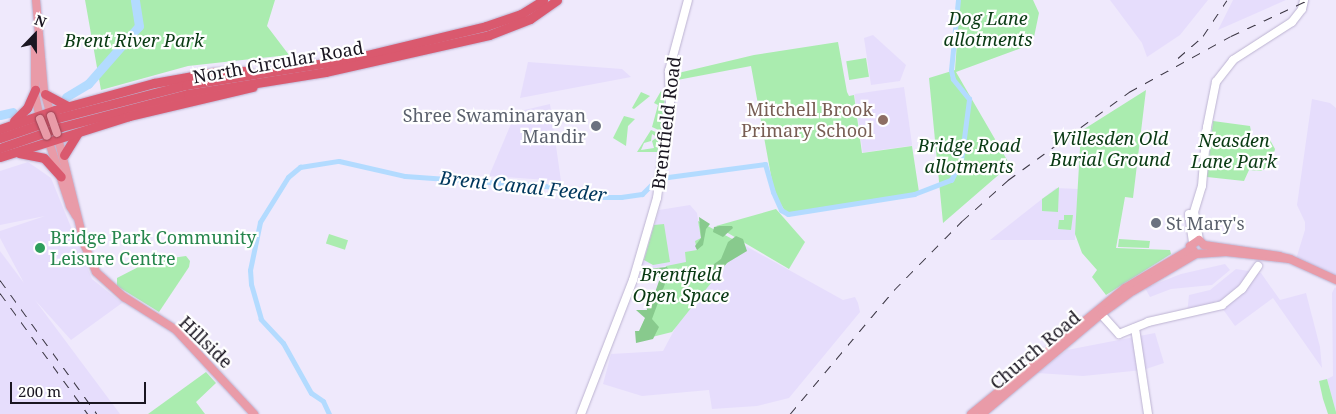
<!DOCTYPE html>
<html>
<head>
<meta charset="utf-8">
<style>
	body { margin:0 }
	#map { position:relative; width:1336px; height:414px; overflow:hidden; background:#efe9fc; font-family:"Noto Serif",serif }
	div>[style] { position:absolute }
	.built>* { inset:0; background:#e6ddfc; transform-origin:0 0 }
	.green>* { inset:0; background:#aaecaf; transform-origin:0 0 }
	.forest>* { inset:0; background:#88ca8d }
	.canal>* { height:5px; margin:-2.5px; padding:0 2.5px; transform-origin:2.5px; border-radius:2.5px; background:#b3dbff }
	.river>* { height:9px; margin:-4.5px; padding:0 4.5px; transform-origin:4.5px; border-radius:4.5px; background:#b3dbff }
	.roads { filter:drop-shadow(0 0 1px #bcb3d1) drop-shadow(0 0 1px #bcb3d1) }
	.secondary>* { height:8px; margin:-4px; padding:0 4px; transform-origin:4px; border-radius:4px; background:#fff }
	.primary>* { height:8px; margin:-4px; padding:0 4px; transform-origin:4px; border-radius:4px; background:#e99ba8 }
	.highway>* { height:9px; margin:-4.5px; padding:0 4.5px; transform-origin:4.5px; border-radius:4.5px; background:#da596e }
	.rail>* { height:1px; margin-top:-0.5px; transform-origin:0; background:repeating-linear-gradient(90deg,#393441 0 9px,transparent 0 18px) }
	.bridges { filter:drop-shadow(0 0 1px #974253) drop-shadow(0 0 1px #974253) }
	.primary-bridge>* { height:8px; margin:-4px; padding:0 4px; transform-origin:4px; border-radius:4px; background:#e99ba8 }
	.dots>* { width:14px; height:14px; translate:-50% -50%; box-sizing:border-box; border:2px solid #fff; border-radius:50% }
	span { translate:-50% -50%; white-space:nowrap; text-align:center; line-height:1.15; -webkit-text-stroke:4.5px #fff; paint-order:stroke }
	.park-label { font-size:18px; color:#093a13; font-style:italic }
	.street-label { font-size:18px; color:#1a1621 }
	.education-label { font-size:18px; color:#785e54 }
	.right { translate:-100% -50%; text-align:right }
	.worship-label { font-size:18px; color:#5b616d }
	.left { translate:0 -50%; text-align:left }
	.leisure-label { font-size:18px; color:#27864d }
	.water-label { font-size:19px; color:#00375c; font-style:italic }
	.north { position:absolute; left:10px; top:10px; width:50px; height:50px; -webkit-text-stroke:4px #fff; paint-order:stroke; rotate:22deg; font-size:14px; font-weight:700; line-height:20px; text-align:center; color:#1a1621 }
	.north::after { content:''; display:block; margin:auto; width:18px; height:22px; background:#1a1621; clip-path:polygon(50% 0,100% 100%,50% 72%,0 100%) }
	.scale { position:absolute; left:10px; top:382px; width:136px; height:22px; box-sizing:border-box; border:2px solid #1a1621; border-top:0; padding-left:6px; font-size:15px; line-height:18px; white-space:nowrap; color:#1a1621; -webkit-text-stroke:4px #fff; paint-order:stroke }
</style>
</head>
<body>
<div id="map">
	<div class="built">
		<div style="clip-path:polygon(1110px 0,1208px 0,1180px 35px,1147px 57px,1142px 43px)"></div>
		<div style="clip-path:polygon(1233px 0,1286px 0,1218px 30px)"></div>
		<div style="clip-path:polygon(873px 35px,906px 65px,900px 81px,871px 85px,864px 38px)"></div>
		<div style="clip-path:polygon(528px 62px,622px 69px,631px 77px,520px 98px)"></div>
		<div style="left:904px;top:87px;width:59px;height:50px;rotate:82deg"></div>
		<div style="clip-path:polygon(1312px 99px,1330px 103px,1336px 108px,1336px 277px,1296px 259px,1305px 230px,1305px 222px,1297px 205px)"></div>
		<div style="clip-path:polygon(550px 104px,561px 181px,489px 176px,516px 112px)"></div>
		<div style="clip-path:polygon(28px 162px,51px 178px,92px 279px,122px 303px,71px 340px,35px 300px,120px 414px,0 414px,0 251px,24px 283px,0 238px,0 231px,45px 216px,0 225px,0 171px)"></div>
		<div style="clip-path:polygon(1056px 188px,1078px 189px,1075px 240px,990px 240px)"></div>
		<div style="clip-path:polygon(690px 205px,697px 213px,701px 238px,696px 244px,698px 261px,653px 268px,652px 264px,642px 265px,659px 210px)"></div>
		<div style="clip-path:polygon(742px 244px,843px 300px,855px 297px,858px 303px,860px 312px,789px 398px,757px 406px,712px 409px,709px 390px,642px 396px,603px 384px,611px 354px,663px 351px,679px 321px)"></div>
		<div style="clip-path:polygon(1225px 264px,1230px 270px,1212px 285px,1171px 289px,1150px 297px,1145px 288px,1181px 274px)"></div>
		<div style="clip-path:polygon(1236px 269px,1261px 273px,1280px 300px,1306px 293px,1320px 347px,1322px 368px,1273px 298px,1235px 326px,1217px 301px,1187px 314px,1189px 295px,1210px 290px)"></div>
		<div style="clip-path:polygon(1335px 287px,1336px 288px,1336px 412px,1327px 379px,1333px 376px,1332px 293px)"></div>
		<div style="clip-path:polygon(1155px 333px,1164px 363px,1143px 370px,1083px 376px,1037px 373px,1067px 350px)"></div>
	</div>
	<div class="green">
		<div style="clip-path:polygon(85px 0,275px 0,267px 26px,289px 55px,188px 66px,101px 90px)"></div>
		<div style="clip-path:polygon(960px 0,1033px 0,1039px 13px,1034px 37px,1027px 46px,956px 72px,1010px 165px,943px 223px,929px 78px,955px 70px)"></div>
		<div style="clip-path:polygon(838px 42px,847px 92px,849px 96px,854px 95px,862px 153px,912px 146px,919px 192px,787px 215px,774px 192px,751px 66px,672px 81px,674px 74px,754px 55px)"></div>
		<div style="left:866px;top:58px;width:19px;height:20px;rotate:81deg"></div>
		<div style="clip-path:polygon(1146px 90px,1133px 198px,1125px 197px,1116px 248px,1170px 250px,1171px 254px,1106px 295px,1092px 277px,1097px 270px,1082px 253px,1075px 234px,1081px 131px)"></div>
		<div style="clip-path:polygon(661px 91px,665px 97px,661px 131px,652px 127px,658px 105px,654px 103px)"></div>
		<div style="clip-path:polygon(641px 92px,650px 96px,634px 109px,632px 108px)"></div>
		<div style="clip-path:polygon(624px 116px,635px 119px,628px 126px,626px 146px,613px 138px)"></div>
		<div style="clip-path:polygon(1213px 121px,1250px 126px,1252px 136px,1270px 140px,1275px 149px,1271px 165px,1261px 171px,1249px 170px,1244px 181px,1207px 177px)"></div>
		<div style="clip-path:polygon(evenodd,651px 130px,660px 134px,658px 152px,637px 152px,651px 130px,652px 134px,657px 137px,652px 141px,654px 148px,641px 150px,644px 143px,651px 141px,652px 134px)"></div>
		<div style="clip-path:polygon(1059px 187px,1058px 212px,1042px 211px,1042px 199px)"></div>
		<div style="clip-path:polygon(776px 209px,805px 242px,789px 269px,716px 226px)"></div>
		<div style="clip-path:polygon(1064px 215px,1073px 215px,1071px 230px,1058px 229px,1059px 220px,1064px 220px)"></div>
		<div style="clip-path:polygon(698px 221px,742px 244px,672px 332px,636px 341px,666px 266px,686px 262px,685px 252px,697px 250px,695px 241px,701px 238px)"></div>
		<div style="clip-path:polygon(664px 224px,670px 262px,653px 265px,644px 260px,654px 225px)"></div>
		<div style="left:329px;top:234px;width:20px;height:10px;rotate:18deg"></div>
		<div style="clip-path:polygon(1119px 239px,1150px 241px,1149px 248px,1118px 247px)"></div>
		<div style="clip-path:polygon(186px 256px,190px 261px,189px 267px,159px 312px,117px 286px,117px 278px,150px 261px)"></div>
		<div style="clip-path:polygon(206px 372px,216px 383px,196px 402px,205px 414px,148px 414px)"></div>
		<div style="clip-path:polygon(1327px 379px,1336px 412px,1336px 414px,1328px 414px,1323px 399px,1319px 381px)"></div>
	</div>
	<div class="forest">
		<div style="clip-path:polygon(699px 217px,710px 224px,706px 229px,703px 245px,697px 250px,695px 246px,701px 238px)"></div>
		<div style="clip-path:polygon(720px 226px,732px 226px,733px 228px,723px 237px,713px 232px,714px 227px)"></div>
		<div style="clip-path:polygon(736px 236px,743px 239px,747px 251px,727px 263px,714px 278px,711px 276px,707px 272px,710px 267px,721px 259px,728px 242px)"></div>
		<div style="clip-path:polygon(667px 267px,669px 273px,652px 319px,659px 327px,653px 339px,636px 343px,635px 331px,639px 331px,645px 318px,636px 310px,647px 310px,646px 304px,651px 304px,659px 281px,659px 277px,646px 269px)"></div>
	</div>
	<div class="canal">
		<div style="left:329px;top:414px;width:14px;rotate:-115deg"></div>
		<div style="left:323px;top:401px;width:14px;rotate:-146deg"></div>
		<div style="left:311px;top:393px;width:57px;rotate:-119.2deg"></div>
		<div style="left:283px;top:343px;width:33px;rotate:-133deg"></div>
		<div style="left:261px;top:319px;width:36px;rotate:-106deg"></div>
		<div style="left:251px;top:284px;width:14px;rotate:-94deg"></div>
		<div style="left:250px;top:270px;width:49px;rotate:-78.2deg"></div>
		<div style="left:260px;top:222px;width:53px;rotate:-58.1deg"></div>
		<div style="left:288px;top:177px;width:16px;rotate:-40deg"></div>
		<div style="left:300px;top:167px;width:39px;rotate:-9deg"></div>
		<div style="left:339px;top:161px;width:68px;rotate:12.8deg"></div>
		<div style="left:405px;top:176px;width:153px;rotate:4.1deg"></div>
		<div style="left:558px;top:187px;width:37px;rotate:16deg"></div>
		<div style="left:594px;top:197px;width:27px"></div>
		<div style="left:621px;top:197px;width:21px;rotate:-8deg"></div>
		<div style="left:642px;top:194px;width:17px;rotate:-45deg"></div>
		<div style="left:654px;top:182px;width:15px;rotate:-20deg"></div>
		<div style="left:668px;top:177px;width:98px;rotate:-7.6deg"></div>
		<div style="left:765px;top:164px;width:29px;rotate:74deg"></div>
		<div style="left:773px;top:192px;width:20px;rotate:66deg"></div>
		<div style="left:781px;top:210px;width:8px;rotate:30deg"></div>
		<div style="left:788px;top:214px;width:128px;rotate:-9deg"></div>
		<div style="left:914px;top:194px;width:40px;rotate:-21deg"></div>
		<div style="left:951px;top:180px;width:21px;rotate:-62deg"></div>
		<div style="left:961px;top:161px;width:63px;rotate:-82.6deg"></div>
		<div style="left:969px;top:99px;width:26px;rotate:-129deg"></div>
		<div style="left:953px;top:79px;width:9px;rotate:-103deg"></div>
		<div style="left:951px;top:70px;width:70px;rotate:-84.3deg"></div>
	</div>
	<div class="river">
		<div style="left:66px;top:97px;width:26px;rotate:-31deg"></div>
		<div style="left:88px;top:84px;width:77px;rotate:-48.7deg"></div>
		<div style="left:139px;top:26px;width:26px;rotate:-99deg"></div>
		<div style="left:0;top:115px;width:13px;rotate:-13deg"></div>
	</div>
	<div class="roads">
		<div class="secondary">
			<div style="left:1189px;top:214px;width:27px;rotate:82deg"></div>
			<div style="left:1199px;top:240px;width:28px;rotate:-100deg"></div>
			<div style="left:1194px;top:212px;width:27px;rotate:-73deg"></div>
			<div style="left:1202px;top:186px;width:59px;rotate:-85.2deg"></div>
			<div style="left:1207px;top:127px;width:46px;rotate:-78.7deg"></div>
			<div style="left:1216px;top:82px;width:28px;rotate:-52deg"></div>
			<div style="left:1233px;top:60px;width:70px;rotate:-32.8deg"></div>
			<div style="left:1292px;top:22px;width:16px;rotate:-52deg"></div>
			<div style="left:1302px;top:9px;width:9px;rotate:-77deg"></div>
			<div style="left:1101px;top:314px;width:27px;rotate:48deg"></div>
			<div style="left:1119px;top:334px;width:31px;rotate:-22deg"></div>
			<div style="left:1148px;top:322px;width:76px;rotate:-12.9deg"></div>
			<div style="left:1222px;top:305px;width:26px;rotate:-39deg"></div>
			<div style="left:1242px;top:289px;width:28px;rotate:-55deg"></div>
			<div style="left:1135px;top:328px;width:87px;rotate:81.4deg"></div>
			<div style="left:581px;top:414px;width:144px;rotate:-68.8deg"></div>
			<div style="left:633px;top:280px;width:85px;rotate:-73.7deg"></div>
			<div style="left:657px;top:198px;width:96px;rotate:-82.2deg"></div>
			<div style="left:670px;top:103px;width:32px;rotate:-92deg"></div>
			<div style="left:669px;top:71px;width:73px;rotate:-75deg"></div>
		</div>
		<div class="primary">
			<div style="left:36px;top:0;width:91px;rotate:85deg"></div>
			<div style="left:44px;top:91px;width:26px;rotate:74deg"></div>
			<div style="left:38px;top:41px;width:7px;rotate:117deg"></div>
			<div style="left:35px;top:47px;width:48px;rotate:90deg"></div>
			<div style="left:35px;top:95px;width:25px;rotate:78deg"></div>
			<div style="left:57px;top:134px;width:115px;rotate:76deg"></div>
			<div style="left:85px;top:246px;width:28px;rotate:67deg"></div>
			<div style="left:96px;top:272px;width:38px;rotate:42deg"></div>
			<div style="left:124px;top:297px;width:62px;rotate:32.4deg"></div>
			<div style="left:176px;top:330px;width:115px;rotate:47.1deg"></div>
			<div style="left:47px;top:136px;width:74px;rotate:71.8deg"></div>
			<div style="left:70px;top:206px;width:12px;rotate:59deg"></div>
			<div style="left:1290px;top:259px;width:64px;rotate:-173.8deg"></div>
			<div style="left:1226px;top:252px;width:30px;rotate:176deg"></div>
			<div style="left:1196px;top:254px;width:10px;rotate:-127deg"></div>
			<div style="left:1190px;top:246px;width:11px;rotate:-34deg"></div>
			<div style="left:1199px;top:240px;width:7px;rotate:45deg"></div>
			<div style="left:1204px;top:245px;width:76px;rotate:8.3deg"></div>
			<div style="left:1279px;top:256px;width:11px;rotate:15deg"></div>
			<div style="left:1290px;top:259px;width:51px;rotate:24.5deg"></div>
			<div style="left:971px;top:414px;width:199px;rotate:-39.3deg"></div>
			<div style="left:1125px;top:288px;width:77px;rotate:-30.6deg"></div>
			<div style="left:982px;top:414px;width:155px;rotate:-40deg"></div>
			<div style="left:1101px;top:314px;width:39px;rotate:-36deg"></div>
			<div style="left:1133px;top:291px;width:73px;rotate:-30.4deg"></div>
		</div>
		<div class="highway">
			<div style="left:45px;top:94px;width:26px;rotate:28deg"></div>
			<div style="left:14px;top:121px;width:18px;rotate:-45deg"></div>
			<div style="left:27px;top:108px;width:20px;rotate:-66deg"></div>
			<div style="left:0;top:129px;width:58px;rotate:-19.1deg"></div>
			<div style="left:55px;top:110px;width:103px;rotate:-15.3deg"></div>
			<div style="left:154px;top:83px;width:62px;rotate:-10.2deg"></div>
			<div style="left:215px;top:72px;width:33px;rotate:-2deg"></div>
			<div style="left:0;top:138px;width:61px;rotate:-19deg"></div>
			<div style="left:58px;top:118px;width:132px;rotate:-14.5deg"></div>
			<div style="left:186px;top:85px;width:166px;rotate:-9deg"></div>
			<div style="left:350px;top:59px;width:140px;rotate:-13.6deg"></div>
			<div style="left:486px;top:26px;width:37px;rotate:-19deg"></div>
			<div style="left:521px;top:14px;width:26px;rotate:-32deg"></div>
			<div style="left:0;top:148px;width:65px;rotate:-19deg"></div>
			<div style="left:61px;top:127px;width:131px;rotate:-14.6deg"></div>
			<div style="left:188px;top:94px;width:139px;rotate:-9.1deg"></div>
			<div style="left:325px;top:72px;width:168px;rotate:-12.7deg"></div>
			<div style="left:489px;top:35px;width:44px;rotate:-21.3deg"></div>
			<div style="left:530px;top:19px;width:33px;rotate:-35deg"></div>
			<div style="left:19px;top:153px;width:25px;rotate:11deg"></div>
			<div style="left:44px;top:158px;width:25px;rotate:48deg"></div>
			<div style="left:64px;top:155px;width:26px;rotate:-58deg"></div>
			<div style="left:0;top:157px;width:135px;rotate:-17.6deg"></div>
			<div style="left:129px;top:116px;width:127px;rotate:-13.2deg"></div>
		</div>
	</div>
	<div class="rail">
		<div style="left:1178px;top:58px;width:33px;rotate:-41deg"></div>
		<div style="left:1203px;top:36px;width:43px;rotate:-56.3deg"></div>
		<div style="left:0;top:280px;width:165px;rotate:54.1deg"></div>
		<div style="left:0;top:293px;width:150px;rotate:54deg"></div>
		<div style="left:790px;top:414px;width:162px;rotate:-50deg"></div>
		<div style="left:894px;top:290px;width:97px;rotate:-45.4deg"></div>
		<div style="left:962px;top:221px;width:62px;rotate:-41.7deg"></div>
		<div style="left:1008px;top:180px;width:150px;rotate:-36deg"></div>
		<div style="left:1129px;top:92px;width:116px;rotate:-28.8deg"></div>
		<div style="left:1231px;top:36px;width:85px;rotate:-25.1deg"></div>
	</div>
	<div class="bridges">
		<div class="primary-bridge">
			<div style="left:51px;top:116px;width:18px;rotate:71deg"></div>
			<div style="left:40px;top:119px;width:18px;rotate:68deg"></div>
		</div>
	</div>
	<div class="dots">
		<div style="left:883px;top:120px;background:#8d6e63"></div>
		<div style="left:596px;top:126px;background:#6b7280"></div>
		<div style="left:1156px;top:223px;background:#6b7280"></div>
		<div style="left:40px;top:248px;background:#2e9e5b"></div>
	</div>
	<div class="park-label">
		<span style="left:988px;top:29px">Dog Lane<br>allotments</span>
		<span style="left:134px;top:40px">Brent River Park</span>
		<span style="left:1110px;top:149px">Willesden Old<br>Burial Ground</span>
		<span style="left:1234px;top:151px">Neasden<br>Lane Park</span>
		<span style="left:969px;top:156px">Bridge Road<br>allotments</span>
		<span style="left:681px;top:285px">Brentfield<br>Open Space</span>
	</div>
	<div class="street-label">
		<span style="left:278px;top:62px;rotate:-10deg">North Circular Road</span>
		<span style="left:666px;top:123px;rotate:-83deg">Brentfield Road</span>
		<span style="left:206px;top:342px;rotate:44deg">Hillside</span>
		<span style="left:1035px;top:350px;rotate:-40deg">Church Road</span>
	</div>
	<div class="education-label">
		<span class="right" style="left:873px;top:120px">Mitchell Brook<br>Primary School</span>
	</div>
	<div class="worship-label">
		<span class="right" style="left:586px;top:126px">Shree Swaminarayan<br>Mandir</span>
		<span class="left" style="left:1166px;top:223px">St Mary's</span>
	</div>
	<div class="leisure-label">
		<span class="left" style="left:50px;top:248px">Bridge Park Community<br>Leisure Centre</span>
	</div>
	<div class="water-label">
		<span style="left:523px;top:187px;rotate:6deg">Brent Canal Feeder</span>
	</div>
	<div class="north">N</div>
	<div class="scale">200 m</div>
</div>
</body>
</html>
